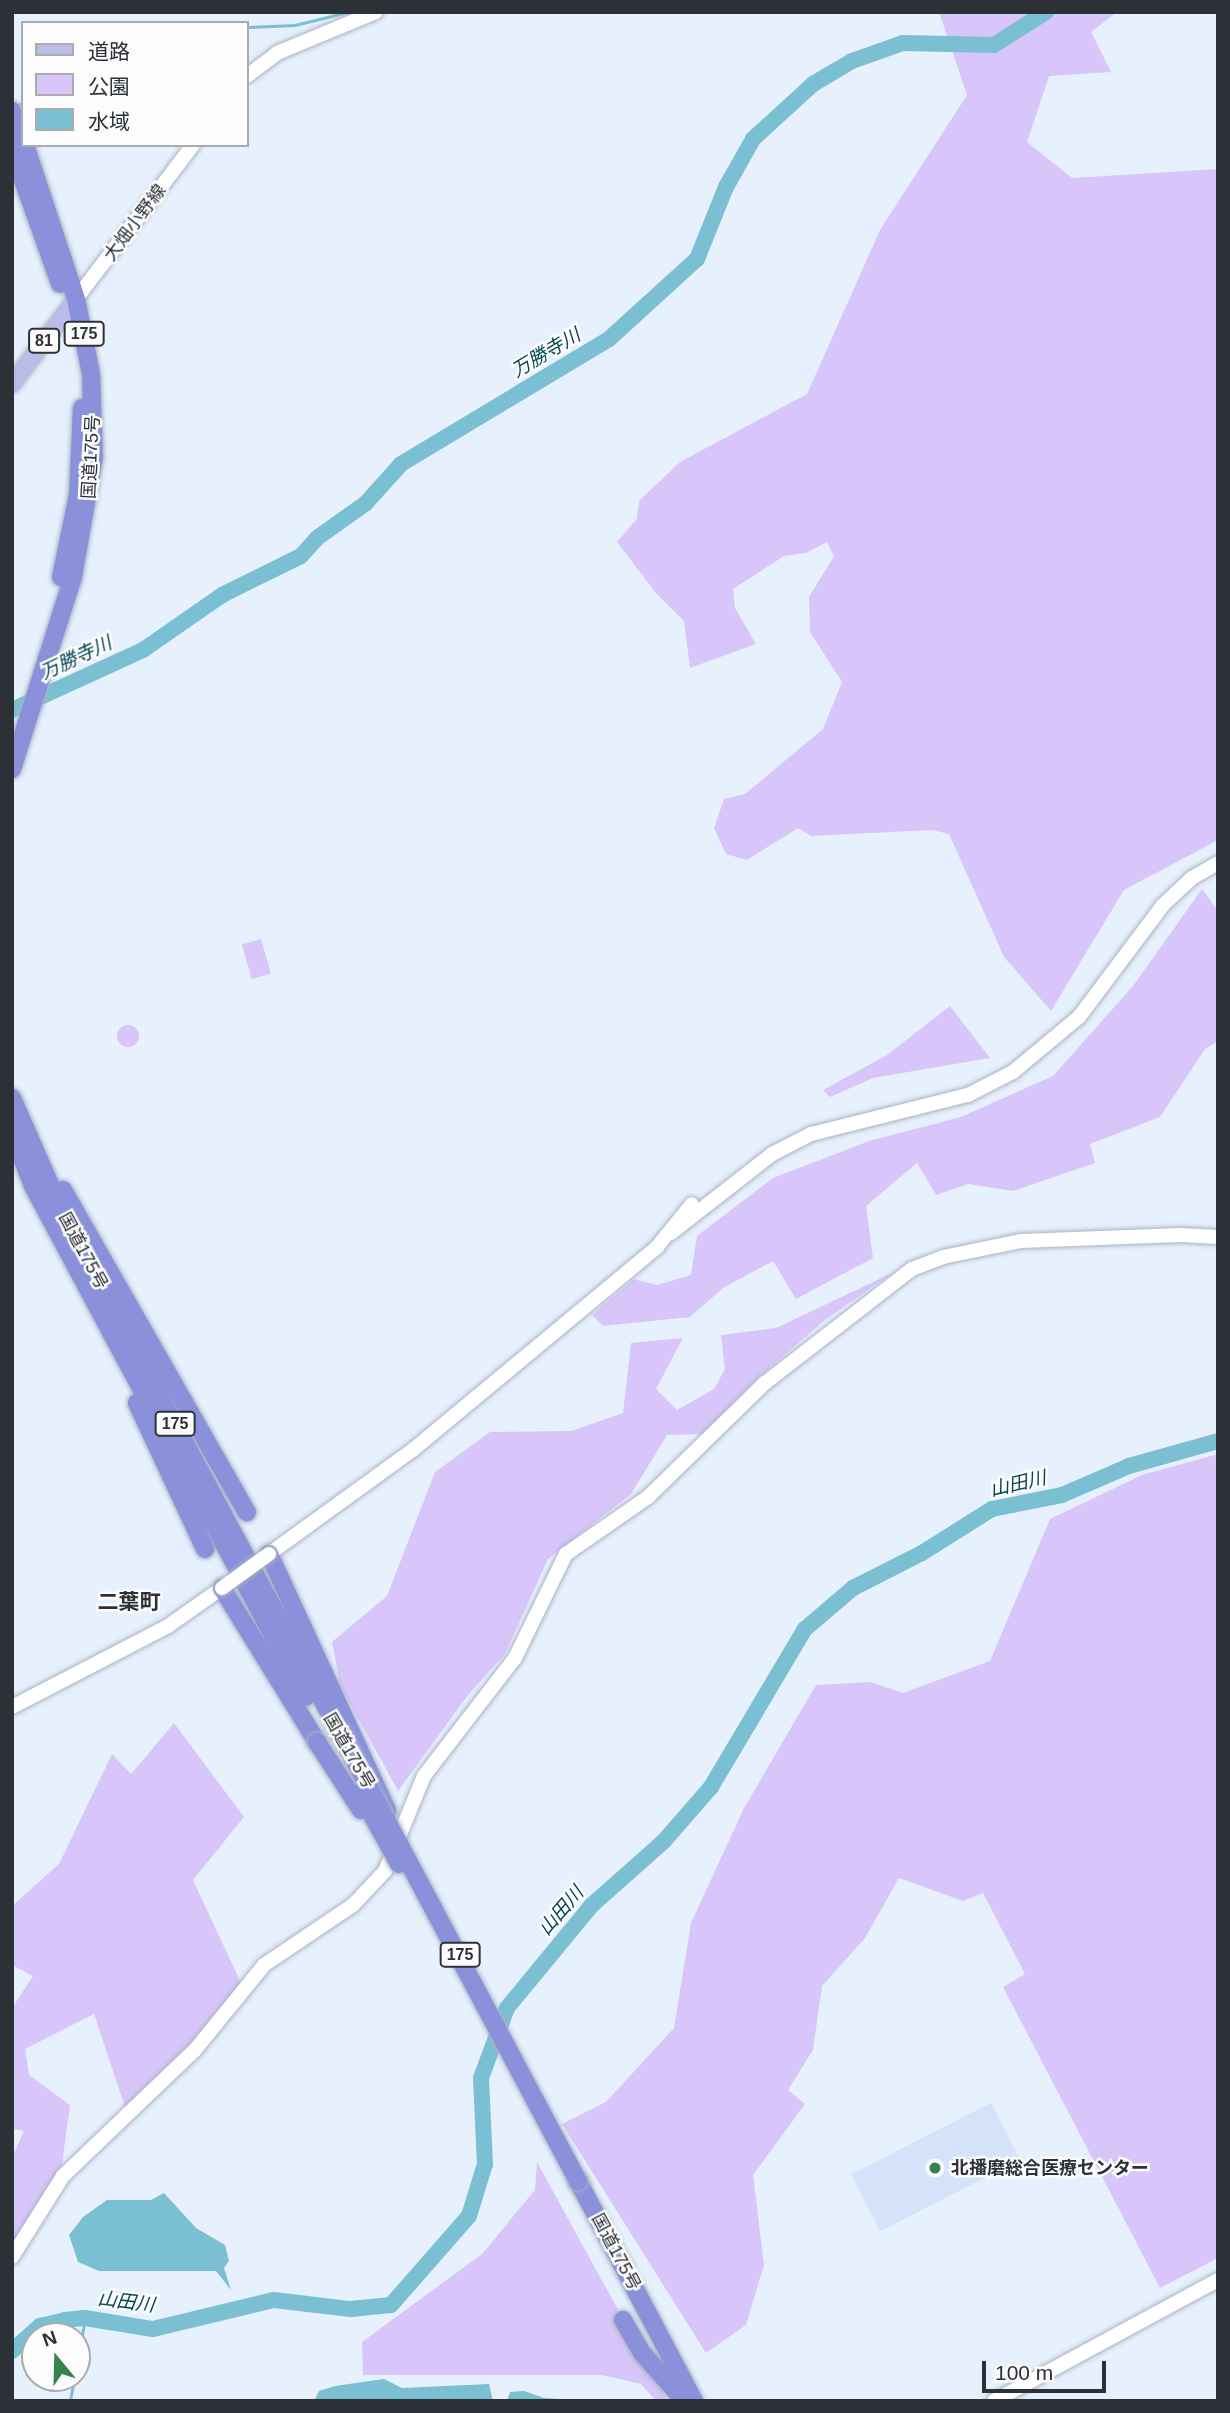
<!DOCTYPE html>
<html>
<head>
<meta charset="utf-8">
<style>
	body { margin:0 }
	#map { position:relative; width:1230px; height:2413px; overflow:hidden; background:#e7f0fd; font-family:Arial,"Noto Sans JP",sans-serif }
	div>[style] { position:absolute }
	.built>* { inset:0; background:#d4e3fa; transform-origin:0 0 }
	.green>* { inset:0; background:#d8c6fa; transform-origin:0 0 }
	.round { border-radius:50% }
	.water>* { inset:0; background:#7abfd2 }
	.stream>* { height:2.5px; margin:-1.25px; padding:0 1.25px; transform-origin:1.25px; border-radius:1.25px; background:#7abfd2 }
	.river>* { height:16px; margin:-8px; padding:0 8px; transform-origin:8px; border-radius:8px; background:#7abfd2 }
	.roads { filter:drop-shadow(0 0 2px #a8b3c3) drop-shadow(0 0 2px #a8b3c3) }
	.secondary>* { height:14px; margin:-7px; padding:0 7px; transform-origin:7px; border-radius:7px; background:#fff }
	.primary>* { height:16px; margin:-8px; padding:0 8px; transform-origin:8px; border-radius:8px; background:#b9bce9 }
	.highway>* { height:18px; margin:-9px; padding:0 9px; transform-origin:9px; border-radius:9px; background:#8b90da }
	.bridges { filter:drop-shadow(0 0 2px #a8b3c3) drop-shadow(0 0 2px #a8b3c3) }
	.secondary-bridge>* { height:14px; margin:-7px; padding:0 7px; transform-origin:7px; border-radius:7px; background:#fff }
	.highway-bridge>* { height:18px; margin:-9px; padding:0 9px; transform-origin:9px; border-radius:9px; background:#8b90da }
	.dots>* { width:19px; height:19px; translate:-50% -50%; box-sizing:border-box; border:4px solid #fcfcfc; border-radius:50% }
	span { translate:-50% -50%; white-space:nowrap; text-align:center; line-height:1.15; -webkit-text-stroke:5px #fcfcfc; paint-order:stroke }
	.shield-label span { padding:2px 5px; background:#fcfcfc; border:2px solid; border-radius:5px; -webkit-text-stroke-width:0 }
	.shield-label { font-size:16px; color:#2c3137; font-weight:700 }
	.street-label { font-size:18px; color:#2c3137 }
	.poi-label { font-size:18px; color:#2c3137; font-weight:700 }
	.left { translate:0 -50%; text-align:left }
	.water-label { font-size:19px; color:#044653; font-style:italic }
	.quarter-label { font-size:21px; color:#2c3137; font-weight:700 }
	.frame { position:absolute; inset:0; border:14px solid #2c3137; pointer-events:none }
	.legend { position:absolute; left:21px; top:21px; width:228px; height:126px; box-sizing:border-box; background:#fcfcfc; border:2px solid #a9abad; margin:0; padding:9px 12px; list-style:none; font-size:21px; color:#2c3137 }
	.legend li { display:flex; align-items:center; gap:14px; height:35px }
	.legend b { width:35px; border:2px solid #a9abad }
	.north { position:absolute; left:21px; top:2322px; width:70px; height:70px; box-sizing:border-box; background:#fcfcfc; border:2px solid #a9abad; border-radius:50%; rotate:341deg; font-size:19px; font-weight:700; line-height:28px; text-align:center; color:#2c3137 }
	.north::after { content:''; display:block; margin:auto; width:24px; height:32px; background:#338353; clip-path:polygon(50% 0,100% 100%,50% 72%,0 100%) }
	.scale { position:absolute; left:982px; top:2361px; width:124px; height:32px; box-sizing:border-box; border:4px solid #2c3137; border-top:0; padding-left:9px; font-size:21px; line-height:24px; white-space:nowrap; color:#2c3137; -webkit-text-stroke:5px #fcfcfc; paint-order:stroke }
</style>
</head>
<body>
<div id="map">
	<div class="built">
		<div style="left:991px;top:2103px;width:64px;height:157px;rotate:63deg"></div>
	</div>
	<div class="green">
		<div style="clip-path:polygon(939px 12px,1117px 12px,1091px 32px,1111px 72px,1049px 76px,1027px 142px,1072px 178px,1218px 169px,1218px 840px,1124px 890px,1051px 1011px,1004px 957px,949px 834px,932px 830px,811px 836px,798px 828px,747px 860px,726px 854px,714px 828px,724px 799px,745px 794px,823px 729px,842px 682px,810px 632px,809px 597px,834px 556px,827px 542px,806px 553px,784px 556px,733px 589px,735px 608px,756px 644px,690px 668px,684px 621px,656px 593px,617px 542px,637px 519px,639px 501px,680px 462px,807px 394px,880px 230px,967px 95px)"></div>
		<div style="clip-path:polygon(1202px 889px,1218px 911px,1218px 1041px,1205px 1049px,1160px 1117px,1090px 1144px,1095px 1163px,1013px 1191px,968px 1184px,936px 1195px,917px 1163px,866px 1206px,873px 1258px,796px 1299px,773px 1261px,723px 1288px,690px 1317px,603px 1326px,592px 1315px,634px 1279px,657px 1285px,691px 1275px,697px 1236px,773px 1178px,869px 1141px,961px 1117px,1053px 1076px,1133px 986px)"></div>
		<div style="left:261px;top:939px;width:36px;height:20px;rotate:74deg"></div>
		<div style="clip-path:polygon(950px 1006px,990px 1058px,873px 1078px,830px 1097px,823px 1090px,887px 1055px)"></div>
		<div class="round" style="left:117px;top:1025px;width:22px;height:22px"></div>
		<div style="clip-path:polygon(892px 1273px,825px 1320px,761px 1375px,705px 1434px,667px 1435px,631px 1494px,548px 1559px,505px 1654px,468px 1695px,398px 1791px,340px 1685px,332px 1642px,387px 1596px,435px 1472px,490px 1432px,571px 1431px,623px 1413px,631px 1343px,683px 1338px,656px 1389px,677px 1410px,714px 1389px,725px 1369px,721px 1335px,776px 1328px)"></div>
		<div style="clip-path:polygon(1218px 1454px,1218px 2258px,1160px 2288px,1003px 1987px,1025px 1974px,983px 1893px,963px 1901px,899px 1878px,865px 1938px,822px 1986px,813px 2050px,788px 2090px,805px 2104px,753px 2175px,764px 2265px,746px 2325px,706px 2353px,562px 2124px,606px 2102px,674px 2028px,691px 1923px,744px 1808px,816px 1685px,870px 1682px,903px 1693px,990px 1661px,1050px 1519px,1142px 1475px)"></div>
		<div style="clip-path:polygon(174px 1723px,244px 1817px,193px 1880px,241px 1983px,183px 2054px,125px 2107px,94px 2014px,25px 2049px,29px 2075px,70px 2105px,62px 2165px,12px 2244px,12px 2158px,24px 2131px,12px 2129px,12px 2008px,33px 1976px,12px 1965px,12px 1906px,59px 1864px,112px 1754px,131px 1774px)"></div>
		<div style="clip-path:polygon(537px 2162px,668px 2401px,656px 2401px,641px 2384px,602px 2375px,363px 2375px,362px 2342px,482px 2254px,535px 2190px)"></div>
	</div>
	<div class="water">
		<div style="clip-path:polygon(164px 2193px,196px 2228px,225px 2245px,229px 2261px,224px 2268px,231px 2290px,216px 2271px,99px 2271px,78px 2262px,69px 2235px,83px 2217px,107px 2200px,151px 2200px)"></div>
		<div style="clip-path:polygon(384px 2379px,402px 2388px,489px 2384px,493px 2401px,314px 2401px,319px 2391px,335px 2386px)"></div>
		<div style="clip-path:polygon(524px 2391px,544px 2398px,591px 2401px,507px 2401px,510px 2392px)"></div>
	</div>
	<div class="stream">
		<div style="left:247px;top:27px;width:48px;rotate:-2.4deg"></div>
		<div style="left:295px;top:25px;width:55px;rotate:-13.8deg"></div>
		<div style="left:20px;top:104px;width:3px;rotate:-18deg"></div>
		<div style="left:77px;top:2363px;width:46px;rotate:-79.9deg"></div>
		<div style="left:70px;top:2401px;width:23px;rotate:-80deg"></div>
	</div>
	<div class="river">
		<div style="left:12px;top:710px;width:144px;rotate:-24.6deg"></div>
		<div style="left:143px;top:650px;width:96px;rotate:-34.8deg"></div>
		<div style="left:222px;top:595px;width:88px;rotate:-26.3deg"></div>
		<div style="left:301px;top:556px;width:24px;rotate:-48deg"></div>
		<div style="left:317px;top:538px;width:60px;rotate:-35.5deg"></div>
		<div style="left:366px;top:503px;width:52px;rotate:-48.1deg"></div>
		<div style="left:401px;top:464px;width:243px;rotate:-31deg"></div>
		<div style="left:609px;top:339px;width:119px;rotate:-42.3deg"></div>
		<div style="left:697px;top:259px;width:78px;rotate:-68.1deg"></div>
		<div style="left:726px;top:187px;width:55px;rotate:-60.6deg"></div>
		<div style="left:753px;top:139px;width:81px;rotate:-42.5deg"></div>
		<div style="left:813px;top:84px;width:45px;rotate:-30.5deg"></div>
		<div style="left:852px;top:61px;width:54px;rotate:-19.4deg"></div>
		<div style="left:903px;top:43px;width:91px;rotate:1.3deg"></div>
		<div style="left:994px;top:45px;width:62px;rotate:-32.4deg"></div>
		<div style="left:12px;top:2351px;width:38px;rotate:-42deg"></div>
		<div style="left:40px;top:2326px;width:26px;rotate:-13deg"></div>
		<div style="left:65px;top:2320px;width:20px;rotate:-6deg"></div>
		<div style="left:85px;top:2318px;width:69px;rotate:9.2deg"></div>
		<div style="left:153px;top:2329px;width:124px;rotate:-13.5deg"></div>
		<div style="left:274px;top:2300px;width:77px;rotate:6.8deg"></div>
		<div style="left:350px;top:2309px;width:41px;rotate:-5.6deg"></div>
		<div style="left:391px;top:2305px;width:118px;rotate:-48.8deg"></div>
		<div style="left:469px;top:2216px;width:54px;rotate:-72.9deg"></div>
		<div style="left:485px;top:2164px;width:86px;rotate:-92.7deg"></div>
		<div style="left:481px;top:2078px;width:75px;rotate:-69.6deg"></div>
		<div style="left:507px;top:2008px;width:134px;rotate:-50.5deg"></div>
		<div style="left:592px;top:1905px;width:96px;rotate:-41.6deg"></div>
		<div style="left:664px;top:1841px;width:72px;rotate:-49deg"></div>
		<div style="left:711px;top:1787px;width:184px;rotate:-59.3deg"></div>
		<div style="left:805px;top:1629px;width:63px;rotate:-40.5deg"></div>
		<div style="left:853px;top:1588px;width:77px;rotate:-26.9deg"></div>
		<div style="left:922px;top:1553px;width:83px;rotate:-32.2deg"></div>
		<div style="left:992px;top:1509px;width:71px;rotate:-11.3deg"></div>
		<div style="left:1062px;top:1495px;width:73px;rotate:-23.4deg"></div>
		<div style="left:1129px;top:1466px;width:92px;rotate:-15.7deg"></div>
	</div>
	<div class="roads">
		<div class="secondary">
			<div style="left:247px;top:76px;width:38px;rotate:-37deg"></div>
			<div style="left:277px;top:53px;width:107px;rotate:-22.5deg"></div>
			<div style="left:76px;top:299px;width:193px;rotate:-52.8deg"></div>
			<div style="left:671px;top:1233px;width:128px;rotate:-38deg"></div>
			<div style="left:772px;top:1154px;width:44px;rotate:-27.1deg"></div>
			<div style="left:811px;top:1134px;width:162px;rotate:-14deg"></div>
			<div style="left:968px;top:1095px;width:51px;rotate:-27.1deg"></div>
			<div style="left:1013px;top:1072px;width:86px;rotate:-39.8deg"></div>
			<div style="left:1079px;top:1017px;width:140px;rotate:-53.1deg"></div>
			<div style="left:1163px;top:905px;width:40px;rotate:-43deg"></div>
			<div style="left:1192px;top:878px;width:30px;rotate:-30deg"></div>
			<div style="left:269px;top:1554px;width:179px;rotate:-35.9deg"></div>
			<div style="left:414px;top:1449px;width:316px;rotate:-39.7deg"></div>
			<div style="left:657px;top:1247px;width:55px;rotate:-50.9deg"></div>
			<div style="left:12px;top:1707px;width:176px;rotate:-27.4deg"></div>
			<div style="left:168px;top:1626px;width:66px;rotate:-35.1deg"></div>
			<div style="left:12px;top:2257px;width:96px;rotate:-57.8deg"></div>
			<div style="left:63px;top:2176px;width:182px;rotate:-43.7deg"></div>
			<div style="left:195px;top:2050px;width:109px;rotate:-50.9deg"></div>
			<div style="left:264px;top:1965px;width:107px;rotate:-34deg"></div>
			<div style="left:353px;top:1905px;width:47px;rotate:-46.7deg"></div>
			<div style="left:385px;top:1871px;width:103px;rotate:-67.7deg"></div>
			<div style="left:424px;top:1776px;width:149px;rotate:-52.4deg"></div>
			<div style="left:515px;top:1658px;width:116px;rotate:-63.9deg"></div>
			<div style="left:566px;top:1554px;width:100px;rotate:-34.8deg"></div>
			<div style="left:648px;top:1497px;width:163px;rotate:-44.3deg"></div>
			<div style="left:765px;top:1383px;width:186px;rotate:-37.8deg"></div>
			<div style="left:912px;top:1269px;width:33px;rotate:-21deg"></div>
			<div style="left:943px;top:1257px;width:80px;rotate:-11.6deg"></div>
			<div style="left:1021px;top:1241px;width:159px;rotate:-2.2deg"></div>
			<div style="left:1180px;top:1235px;width:38px;rotate:3deg"></div>
			<div style="left:994px;top:2401px;width:255px;rotate:-28.4deg"></div>
		</div>
		<div class="primary">
			<div style="left:12px;top:384px;width:106px;rotate:-53deg"></div>
		</div>
		<div class="highway">
			<div style="left:12px;top:111px;width:31px;rotate:69deg"></div>
			<div style="left:12px;top:149px;width:143px;rotate:70.4deg"></div>
			<div style="left:61px;top:577px;width:84px;rotate:-78.3deg"></div>
			<div style="left:78px;top:495px;width:87px;rotate:-87.4deg"></div>
			<div style="left:12px;top:769px;width:201px;rotate:-72.4deg"></div>
			<div style="left:73px;top:577px;width:122px;rotate:-80.1deg"></div>
			<div style="left:94px;top:457px;width:83px;rotate:-92.1deg"></div>
			<div style="left:91px;top:374px;width:76px;rotate:-101.3deg"></div>
			<div style="left:76px;top:299px;width:162px;rotate:-108.3deg"></div>
			<div style="left:12px;top:1098px;width:132px;rotate:66.3deg"></div>
			<div style="left:65px;top:1219px;width:581px;rotate:61.85deg"></div>
			<div style="left:12px;top:1132px;width:58px;rotate:68.7deg"></div>
			<div style="left:33px;top:1186px;width:579px;rotate:61.89deg"></div>
			<div style="left:63px;top:1190px;width:371px;rotate:60.3deg"></div>
			<div style="left:137px;top:1403px;width:161px;rotate:65deg"></div>
			<div style="left:269px;top:1554px;width:283px;rotate:65.3deg"></div>
			<div style="left:222px;top:1588px;width:181px;rotate:58.3deg"></div>
			<div style="left:578px;top:2181px;width:249px;rotate:62.2deg"></div>
			<div style="left:623px;top:2320px;width:39px;rotate:60deg"></div>
			<div style="left:643px;top:2354px;width:56px;rotate:48.6deg"></div>
		</div>
	</div>
	<div class="bridges">
		<div class="secondary-bridge">
			<div style="left:222px;top:1588px;width:58px;rotate:-35.9deg"></div>
		</div>
		<div class="highway-bridge">
			<div style="left:339px;top:1731px;width:510px;rotate:62.03deg"></div>
			<div style="left:317px;top:1742px;width:81px;rotate:57.1deg"></div>
			<div style="left:360px;top:1793px;width:81px;rotate:61.2deg"></div>
		</div>
	</div>
	<div class="dots">
		<div style="left:935px;top:2168px;background:#338353"></div>
	</div>
	<div class="shield-label">
		<span style="left:84px;top:334px">175</span>
		<span style="left:44px;top:341px">81</span>
		<span style="left:175px;top:1424px">175</span>
		<span style="left:460px;top:1955px">175</span>
	</div>
	<div class="street-label">
		<span style="left:135px;top:223px;rotate:-53deg">大畑小野線</span>
		<span style="left:91px;top:457px;rotate:-87deg">国道175号</span>
		<span style="left:83px;top:1251px;rotate:62deg">国道175号</span>
		<span style="left:349px;top:1751px;rotate:60deg">国道175号</span>
		<span style="left:616px;top:2252px;rotate:62deg">国道175号</span>
	</div>
	<div class="poi-label">
		<span class="left" style="left:951px;top:2168px">北播磨総合医療センター</span>
	</div>
	<div class="water-label">
		<span style="left:546px;top:353px;rotate:-31deg">万勝寺川</span>
		<span style="left:76px;top:658px;rotate:-25deg">万勝寺川</span>
		<span style="left:1018px;top:1484px;rotate:-13deg">山田川</span>
		<span style="left:561px;top:1911px;rotate:-49deg">山田川</span>
		<span style="left:126px;top:2302px;rotate:7deg">山田川</span>
	</div>
	<div class="quarter-label">
		<span style="left:129px;top:1602px">二葉町</span>
	</div>
	<div class="frame"></div>
	<ul class="legend">
	<li><b style="height:9px;background:#b9bce9"></b>道路</li>
	<li><b style="height:19px;background:#d8c6fa"></b>公園</li>
	<li><b style="height:19px;background:#7abfd2"></b>水域</li>
	</ul>
	<div class="north">N</div>
	<div class="scale">100 m</div>
</div>
</body>
</html>
